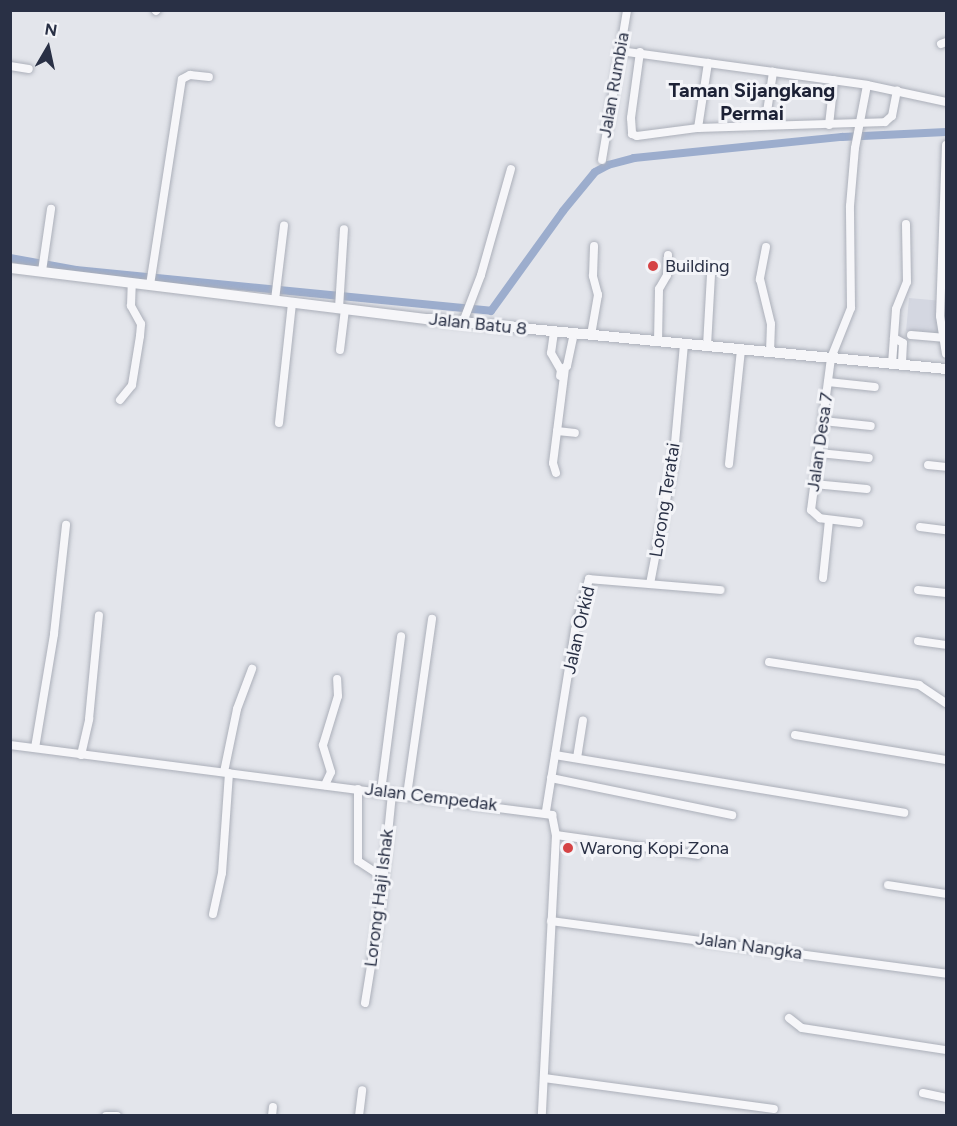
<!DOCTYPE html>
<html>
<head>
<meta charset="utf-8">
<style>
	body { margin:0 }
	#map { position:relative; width:957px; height:1126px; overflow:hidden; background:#e3e5eb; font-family:Figtree,sans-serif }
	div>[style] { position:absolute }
	.built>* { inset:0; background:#d4d7e1; transform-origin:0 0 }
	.canal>* { height:8px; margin:-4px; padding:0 4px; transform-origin:4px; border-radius:4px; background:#9cadcd }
	.roads { filter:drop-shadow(0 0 2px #abafb9) drop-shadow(0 0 2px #abafb9) }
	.minor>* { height:8px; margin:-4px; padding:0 4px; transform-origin:4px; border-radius:4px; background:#f6f6f9 }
	.tertiary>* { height:10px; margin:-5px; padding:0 5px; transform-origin:5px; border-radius:5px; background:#f6f6f9 }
	.dots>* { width:16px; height:16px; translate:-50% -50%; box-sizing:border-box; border:3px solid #f3f4f8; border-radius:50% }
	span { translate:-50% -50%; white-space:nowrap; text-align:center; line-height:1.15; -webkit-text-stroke:6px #f3f4f8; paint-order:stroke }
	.street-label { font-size:18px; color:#293045 }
	.poi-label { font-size:18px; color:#293045 }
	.left { translate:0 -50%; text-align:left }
	.neighbourhood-label { font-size:20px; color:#1c2135; font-weight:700 }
	.frame { position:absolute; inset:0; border:12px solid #293045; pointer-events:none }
	.north { position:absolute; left:18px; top:18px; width:60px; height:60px; -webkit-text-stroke:4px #f3f4f8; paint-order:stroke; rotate:9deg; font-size:16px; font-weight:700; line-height:24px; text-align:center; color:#293045 }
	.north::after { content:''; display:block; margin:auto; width:21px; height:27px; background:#293045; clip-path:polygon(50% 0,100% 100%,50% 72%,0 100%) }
</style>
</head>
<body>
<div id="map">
	<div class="built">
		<div style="left:909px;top:298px;width:37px;height:33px;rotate:5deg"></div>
	</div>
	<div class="canal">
		<div style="left:10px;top:258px;width:67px;rotate:10.3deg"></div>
		<div style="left:76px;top:270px;width:417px;rotate:5.6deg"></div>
		<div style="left:491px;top:311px;width:123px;rotate:-54.2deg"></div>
		<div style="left:563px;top:211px;width:50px;rotate:-50.6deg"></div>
		<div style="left:595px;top:172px;width:15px;rotate:-28deg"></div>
		<div style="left:608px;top:165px;width:27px;rotate:-15deg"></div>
		<div style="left:634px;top:158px;width:209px;rotate:-5.8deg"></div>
		<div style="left:842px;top:137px;width:104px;rotate:-2.8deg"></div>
	</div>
	<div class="roads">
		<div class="minor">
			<div style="left:156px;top:11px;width:1px;rotate:-45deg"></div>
			<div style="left:941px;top:44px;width:5px;rotate:-22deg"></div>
			<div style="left:620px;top:51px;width:249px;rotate:7.8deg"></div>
			<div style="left:867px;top:85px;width:81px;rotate:12.1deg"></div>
			<div style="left:640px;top:52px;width:67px;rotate:97.8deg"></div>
			<div style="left:631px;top:118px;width:16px;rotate:86deg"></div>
			<div style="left:632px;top:134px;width:5px;rotate:22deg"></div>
			<div style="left:637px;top:136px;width:62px;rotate:-7.5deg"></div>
			<div style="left:698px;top:128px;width:187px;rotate:-1.8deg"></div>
			<div style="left:885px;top:122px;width:9px;rotate:-41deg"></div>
			<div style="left:892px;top:116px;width:26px;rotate:-79deg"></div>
			<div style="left:10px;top:66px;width:19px;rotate:9deg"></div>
			<div style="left:765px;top:125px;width:54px;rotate:-81.4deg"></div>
			<div style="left:829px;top:125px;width:45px;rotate:-83.7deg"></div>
			<div style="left:698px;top:128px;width:66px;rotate:-81.3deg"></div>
			<div style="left:946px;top:145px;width:171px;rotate:92deg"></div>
			<div style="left:940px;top:316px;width:38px;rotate:81deg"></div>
			<div style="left:602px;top:160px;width:152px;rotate:-80.5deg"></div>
			<div style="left:766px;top:247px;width:33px;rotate:101deg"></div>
			<div style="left:760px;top:279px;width:46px;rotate:76.3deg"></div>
			<div style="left:771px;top:324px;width:28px;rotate:92deg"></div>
			<div style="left:42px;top:271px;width:63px;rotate:-81.7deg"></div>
			<div style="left:150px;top:285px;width:208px;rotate:-81.2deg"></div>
			<div style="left:182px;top:79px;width:9px;rotate:-27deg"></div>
			<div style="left:190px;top:75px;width:19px;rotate:6deg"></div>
			<div style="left:275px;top:300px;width:75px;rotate:-83.1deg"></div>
			<div style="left:339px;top:308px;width:79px;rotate:-86.4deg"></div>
			<div style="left:463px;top:322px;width:50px;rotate:-69deg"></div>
			<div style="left:481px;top:275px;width:110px;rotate:-74.2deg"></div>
			<div style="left:554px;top:332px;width:21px;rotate:98deg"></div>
			<div style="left:551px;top:353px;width:20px;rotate:60deg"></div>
			<div style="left:561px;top:370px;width:6px;rotate:99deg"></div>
			<div style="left:591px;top:335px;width:41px;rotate:-80.1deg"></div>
			<div style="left:598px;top:295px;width:20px;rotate:-105deg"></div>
			<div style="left:593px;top:276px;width:30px;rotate:-88deg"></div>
			<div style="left:911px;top:335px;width:35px;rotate:5deg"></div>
			<div style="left:894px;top:338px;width:10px;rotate:29deg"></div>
			<div style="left:903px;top:343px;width:22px;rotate:93deg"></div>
			<div style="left:658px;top:342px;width:53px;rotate:-88.9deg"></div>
			<div style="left:659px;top:289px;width:16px;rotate:-60deg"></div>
			<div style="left:667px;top:275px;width:20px;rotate:-87deg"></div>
			<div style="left:707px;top:346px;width:72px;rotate:-86.8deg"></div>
			<div style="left:340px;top:350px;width:41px;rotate:-83deg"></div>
			<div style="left:892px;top:364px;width:55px;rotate:-85.8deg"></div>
			<div style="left:896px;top:309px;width:29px;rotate:-68deg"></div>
			<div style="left:907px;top:282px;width:58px;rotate:-91deg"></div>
			<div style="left:561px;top:370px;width:7px;rotate:-34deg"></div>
			<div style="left:567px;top:366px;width:34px;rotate:-78deg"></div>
			<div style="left:828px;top:382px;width:47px;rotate:6.1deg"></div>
			<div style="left:120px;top:400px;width:19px;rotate:-51deg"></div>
			<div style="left:132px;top:385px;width:50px;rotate:-80.7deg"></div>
			<div style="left:140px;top:336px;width:12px;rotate:-85deg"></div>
			<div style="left:141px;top:324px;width:21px;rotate:-119deg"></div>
			<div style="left:131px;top:306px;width:23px;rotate:-88deg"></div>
			<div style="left:823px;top:421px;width:48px;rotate:5.9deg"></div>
			<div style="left:279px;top:423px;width:121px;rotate:-83.8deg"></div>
			<div style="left:557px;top:431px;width:18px;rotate:6deg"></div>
			<div style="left:819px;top:453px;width:50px;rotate:5.7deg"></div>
			<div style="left:729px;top:464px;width:115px;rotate:-84deg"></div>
			<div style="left:928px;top:465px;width:18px;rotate:6deg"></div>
			<div style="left:556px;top:473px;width:10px;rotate:-107deg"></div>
			<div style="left:553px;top:463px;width:96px;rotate:-82.8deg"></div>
			<div style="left:814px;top:484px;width:53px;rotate:5.4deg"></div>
			<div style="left:859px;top:523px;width:39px;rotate:-173deg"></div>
			<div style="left:820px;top:518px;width:12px;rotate:-138deg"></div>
			<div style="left:811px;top:510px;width:153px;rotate:-82.5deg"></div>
			<div style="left:831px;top:358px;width:54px;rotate:-68.2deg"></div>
			<div style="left:851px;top:308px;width:102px;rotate:-90.6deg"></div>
			<div style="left:850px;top:206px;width:58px;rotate:-85.1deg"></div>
			<div style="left:855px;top:148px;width:64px;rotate:-79.2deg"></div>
			<div style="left:920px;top:527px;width:26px;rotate:7deg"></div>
			<div style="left:823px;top:578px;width:58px;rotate:-84.1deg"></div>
			<div style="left:650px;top:584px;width:121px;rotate:-79.1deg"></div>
			<div style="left:673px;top:465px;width:121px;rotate:-84.8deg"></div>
			<div style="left:918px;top:590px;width:28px;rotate:6deg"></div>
			<div style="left:918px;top:641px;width:28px;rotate:8deg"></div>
			<div style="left:769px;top:662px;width:152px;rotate:8.7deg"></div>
			<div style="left:919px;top:685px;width:32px;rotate:34deg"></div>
			<div style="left:795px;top:735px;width:153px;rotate:9.4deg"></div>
			<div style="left:10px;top:745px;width:547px;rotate:7.36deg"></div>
			<div style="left:552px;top:815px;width:20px;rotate:79deg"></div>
			<div style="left:556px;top:835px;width:281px;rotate:92.9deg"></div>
			<div style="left:35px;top:748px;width:116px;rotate:-80.5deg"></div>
			<div style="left:54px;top:634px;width:110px;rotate:-83.7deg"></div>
			<div style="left:81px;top:755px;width:37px;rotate:-77deg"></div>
			<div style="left:89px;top:719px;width:104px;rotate:-84.5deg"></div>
			<div style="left:555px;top:755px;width:354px;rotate:9.4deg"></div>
			<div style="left:577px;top:758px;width:38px;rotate:-81deg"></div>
			<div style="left:224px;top:772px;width:64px;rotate:-78.3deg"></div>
			<div style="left:237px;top:709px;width:43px;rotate:-69.4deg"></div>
			<div style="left:551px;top:778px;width:185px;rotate:11.6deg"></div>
			<div style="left:325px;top:785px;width:14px;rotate:-65deg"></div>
			<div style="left:331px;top:772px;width:28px;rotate:-107deg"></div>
			<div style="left:323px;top:745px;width:51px;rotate:-73deg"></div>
			<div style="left:338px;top:696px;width:17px;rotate:-93deg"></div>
			<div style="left:358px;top:789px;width:72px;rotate:90deg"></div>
			<div style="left:358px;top:861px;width:31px;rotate:33deg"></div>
			<div style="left:381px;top:791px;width:156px;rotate:-82.6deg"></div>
			<div style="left:407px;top:795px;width:178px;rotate:-81.9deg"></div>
			<div style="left:546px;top:811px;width:183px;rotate:-80.9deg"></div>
			<div style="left:575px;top:630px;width:53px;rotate:-74.6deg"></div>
			<div style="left:589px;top:579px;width:132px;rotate:4.8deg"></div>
			<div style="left:556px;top:835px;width:143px;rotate:8deg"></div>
			<div style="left:888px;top:885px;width:59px;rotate:8.8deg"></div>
			<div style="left:213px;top:914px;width:42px;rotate:-77.6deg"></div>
			<div style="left:222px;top:873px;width:100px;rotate:-86deg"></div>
			<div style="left:551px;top:921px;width:399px;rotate:7.6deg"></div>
			<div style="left:365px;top:1003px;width:100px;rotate:-80.8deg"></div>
			<div style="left:381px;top:904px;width:112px;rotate:-84.3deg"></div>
			<div style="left:789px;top:1018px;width:16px;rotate:38deg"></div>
			<div style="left:802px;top:1028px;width:146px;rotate:8.7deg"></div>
			<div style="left:544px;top:1078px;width:232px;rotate:7.7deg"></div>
			<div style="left:923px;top:1093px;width:24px;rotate:12deg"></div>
			<div style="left:106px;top:1116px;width:11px"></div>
			<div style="left:272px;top:1116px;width:9px;rotate:-84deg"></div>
			<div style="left:359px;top:1116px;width:26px;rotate:-83deg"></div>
		</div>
		<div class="tertiary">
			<div style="left:10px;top:268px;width:420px;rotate:7deg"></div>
			<div style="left:427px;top:319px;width:521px;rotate:5.5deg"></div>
		</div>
	</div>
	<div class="dots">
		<div style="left:653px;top:266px;background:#d54345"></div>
		<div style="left:568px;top:848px;background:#d54345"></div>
	</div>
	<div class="street-label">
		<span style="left:614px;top:85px;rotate:-80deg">Jalan Rumbia</span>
		<span style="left:478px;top:324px;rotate:6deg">Jalan Batu 8</span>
		<span style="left:820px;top:442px;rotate:-82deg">Jalan Desa 7</span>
		<span style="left:665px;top:500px;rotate:-81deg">Lorong Teratai</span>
		<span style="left:579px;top:630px;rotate:-77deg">Jalan Orkid</span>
		<span style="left:431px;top:797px;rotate:7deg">Jalan Cempedak</span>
		<span style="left:379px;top:898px;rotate:-83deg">Lorong Haji Ishak</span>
		<span style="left:749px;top:946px;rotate:8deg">Jalan Nangka</span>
	</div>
	<div class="poi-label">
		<span class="left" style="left:665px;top:266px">Building</span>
		<span class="left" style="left:580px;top:848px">Warong Kopi Zona</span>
	</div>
	<div class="neighbourhood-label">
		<span style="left:752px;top:102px">Taman Sijangkang<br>Permai</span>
	</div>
	<div class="frame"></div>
	<div class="north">N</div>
</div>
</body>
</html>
